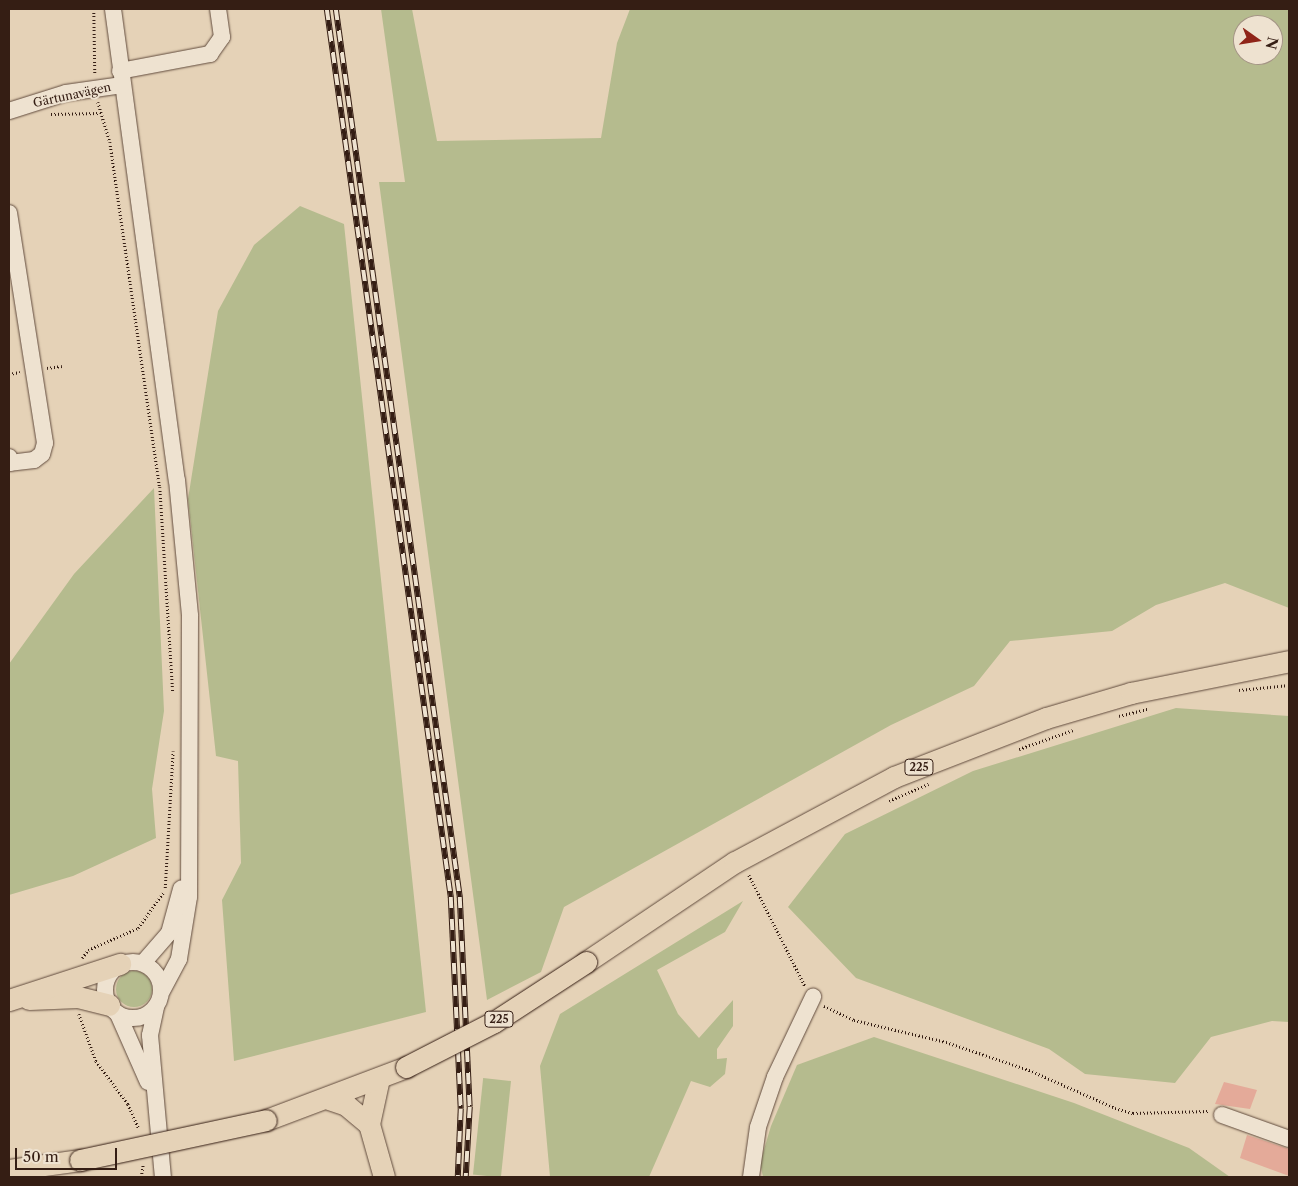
<!DOCTYPE html>
<html>
<head>
<meta charset="utf-8">
<style>
	body { margin:0 }
	#map { position:relative; width:1298px; height:1186px; overflow:hidden; background:#e5d2b7; font-family:"Libre Caslon Text",serif }
	div>[style] { position:absolute }
	.green>* { inset:0; background:#b5bb8e; transform-origin:0 0 }
	.round { border-radius:50% }
	.building>* { inset:0; background:#e4aa99 }
	.path>* { height:2.5px; margin-top:-1.25px; transform-origin:0; background:repeating-linear-gradient(90deg,#351e14 0 1px,transparent 0 3.5px) }
	.roads { filter:drop-shadow(0 0 1px #614b3d) drop-shadow(0 0 1px #614b3d) }
	.minor>* { height:16px; margin:-8px; padding:0 8px; transform-origin:8px; border-radius:8px; background:#eee2d0 }
	.minor>.ring { margin:-8px; padding:0; box-sizing:content-box; background:none; border:16px solid #eee2d0; border-radius:50% }
	.major>* { height:21px; margin:-10.5px; padding:0 10.5px; transform-origin:10.5px; border-radius:10.5px; background:#e5d2b7 }
	.rail>* { height:5.5px; margin-top:-2.75px; transform-origin:0; background:repeating-linear-gradient(90deg,#eee2d0 0 11px,#351e14 0 22px); box-sizing:border-box; border-block:1px solid #351e14 }
	.bridges { filter:drop-shadow(0 0 1px #351e14) drop-shadow(0 0 1px #351e14) }
	.major-bridge>* { height:21px; margin:-10.5px; padding:0 10.5px; transform-origin:10.5px; border-radius:10.5px; background:#e5d2b7 }
	span { translate:-50% -50%; white-space:nowrap; text-align:center; line-height:1.15; -webkit-text-stroke:4px #eee2d0; paint-order:stroke }
	.shield-label span { padding:1px 4px; background:#eee2d0; border:1px solid; border-radius:4px; -webkit-text-stroke-width:0 }
	.shield-label { font-size:11px; color:#351e14; font-weight:700 }
	.street-label { font-size:12px; color:#351e14 }
	.frame { position:absolute; inset:0; border:10px solid #351e14; pointer-events:none }
	.north { position:absolute; left:1233px; top:15px; width:50px; height:50px; box-sizing:border-box; background:#eee2d0; border:1px solid #a49485; border-radius:50%; rotate:103deg; font-size:14px; font-weight:700; line-height:20px; text-align:center; color:#351e14 }
	.north::after { content:''; display:block; margin:auto; width:18px; height:22px; background:#8f2418; clip-path:polygon(50% 0,100% 100%,50% 72%,0 100%) }
	.scale { position:absolute; left:15px; top:1148px; width:102px; height:22px; box-sizing:border-box; border:2px solid #351e14; border-top:0; padding-left:6px; font-size:15px; line-height:18px; white-space:nowrap; color:#351e14; -webkit-text-stroke:4px #eee2d0; paint-order:stroke }
</style>
</head>
<body>
<div id="map">
	<div class="green">
		<div style="clip-path:polygon(evenodd,381px 9px,412px 9px,437px 141px,601px 138px,617px 43px,630px 9px,1289px 9px,1289px 608px,1225px 583px,1156px 605px,1112px 631px,1010px 641px,974px 686px,891px 725px,564px 907px,541px 972px,487px 1000px,379px 182px,405px 182px,381px 9px,1243px 25px,1273px 25px,1273px 55px,1243px 55px,1243px 25px)"></div>
		<div style="clip-path:polygon(300px 206px,344px 224px,426px 1012px,234px 1061px,222px 900px,241px 863px,238px 761px,216px 756px,188px 499px,218px 311px,254px 245px)"></div>
		<div style="clip-path:polygon(154px 488px,164px 711px,152px 789px,156px 838px,73px 876px,9px 895px,9px 664px,74px 574px)"></div>
		<div style="clip-path:polygon(1176px 708px,1289px 716px,1289px 1022px,1272px 1021px,1211px 1037px,1175px 1083px,1085px 1074px,1049px 1049px,856px 978px,788px 907px,845px 834px,973px 771px)"></div>
		<div style="clip-path:polygon(743px 901px,725px 932px,657px 970px,678px 1014px,699px 1038px,733px 1000px,733px 1026px,717px 1049px,717px 1059px,727px 1058px,725px 1074px,710px 1087px,691px 1081px,649px 1177px,550px 1177px,540px 1066px,560px 1014px)"></div>
		<div class="round" style="left:116px;top:971px;width:36px;height:36px"></div>
		<div style="clip-path:polygon(874px 1037px,1074px 1103px,1189px 1148px,1230px 1177px,763px 1177px,760px 1163px,771px 1126px,797px 1065px)"></div>
		<div style="left:511px;top:1081px;width:97px;height:28px;rotate:96deg"></div>
	</div>
	<div class="building">
		<div style="clip-path:polygon(1224px 1082px,1257px 1090px,1250px 1109px,1215px 1104px)"></div>
		<div style="clip-path:polygon(1247px 1135px,1289px 1149px,1289px 1176px,1240px 1158px)"></div>
	</div>
	<div class="path">
		<div style="left:94px;top:9px;width:65px;rotate:89.1deg"></div>
		<div style="left:98px;top:102px;width:42px;rotate:73.3deg"></div>
		<div style="left:110px;top:142px;width:349px;rotate:81.8deg"></div>
		<div style="left:160px;top:487px;width:206px;rotate:86.4deg"></div>
		<div style="left:51px;top:114px;width:49px;rotate:-1.2deg"></div>
		<div style="left:47px;top:368px;width:15px;rotate:-8deg"></div>
		<div style="left:9px;top:374px;width:11px;rotate:-10deg"></div>
		<div style="left:1239px;top:690px;width:50px;rotate:-5.7deg"></div>
		<div style="left:1119px;top:716px;width:30px;rotate:-14deg"></div>
		<div style="left:1019px;top:749px;width:57px;rotate:-19.4deg"></div>
		<div style="left:889px;top:801px;width:43px;rotate:-23.6deg"></div>
		<div style="left:749px;top:875px;width:124px;rotate:63.2deg"></div>
		<div style="left:165px;top:888px;width:137px;rotate:-86.7deg"></div>
		<div style="left:82px;top:958px;width:10px;rotate:-53deg"></div>
		<div style="left:88px;top:950px;width:55px;rotate:-23.7deg"></div>
		<div style="left:138px;top:928px;width:43px;rotate:-54.5deg"></div>
		<div style="left:824px;top:1006px;width:33px;rotate:25deg"></div>
		<div style="left:854px;top:1020px;width:95px;rotate:13.4deg"></div>
		<div style="left:946px;top:1042px;width:88px;rotate:18.6deg"></div>
		<div style="left:1029px;top:1070px;width:94px;rotate:23.8deg"></div>
		<div style="left:1115px;top:1108px;width:19px;rotate:16deg"></div>
		<div style="left:1133px;top:1113px;width:76px;rotate:-1.5deg"></div>
		<div style="left:79px;top:1014px;width:50px;rotate:70.1deg"></div>
		<div style="left:96px;top:1061px;width:54px;rotate:53.3deg"></div>
		<div style="left:128px;top:1104px;width:27px;rotate:66deg"></div>
		<div style="left:141px;top:1177px;width:13px;rotate:-81deg"></div>
	</div>
	<div class="roads">
		<div class="minor">
			<div style="left:113px;top:9px;width:475px;rotate:82.3deg"></div>
			<div style="left:177px;top:480px;width:137px;rotate:84.5deg"></div>
			<div style="left:190px;top:616px;width:281px;rotate:90.2deg"></div>
			<div style="left:189px;top:897px;width:63px;rotate:99.2deg"></div>
			<div style="left:179px;top:959px;width:36px;rotate:118deg"></div>
			<div style="left:120px;top:71px;width:92px;rotate:-10.7deg"></div>
			<div style="left:210px;top:54px;width:21px;rotate:-55deg"></div>
			<div style="left:222px;top:37px;width:28px;rotate:-98deg"></div>
			<div style="left:9px;top:111px;width:60px;rotate:-17.5deg"></div>
			<div style="left:66px;top:93px;width:57px;rotate:-8.1deg"></div>
			<div style="left:9px;top:213px;width:233px;rotate:81.1deg"></div>
			<div style="left:45px;top:443px;width:11px;rotate:105deg"></div>
			<div style="left:42px;top:454px;width:10px;rotate:143deg"></div>
			<div style="left:34px;top:460px;width:24px;rotate:173deg"></div>
			<div style="left:10px;top:463px;width:6px;rotate:-99deg"></div>
			<div class="ring" style="left:105px;top:962px;width:40px;height:40px"></div>
			<div style="left:143px;top:963px;width:40px;rotate:-49deg"></div>
			<div style="left:169px;top:933px;width:46px;rotate:-74.7deg"></div>
			<div style="left:156px;top:1007px;width:29px;rotate:102deg"></div>
			<div style="left:150px;top:1035px;width:143px;rotate:84.8deg"></div>
			<div style="left:118px;top:1014px;width:74px;rotate:66.2deg"></div>
			<div style="left:1222px;top:1115px;width:71px;rotate:19.7deg"></div>
			<div style="left:751px;top:1177px;width:50px;rotate:-82deg"></div>
			<div style="left:758px;top:1127px;width:53px;rotate:-71.2deg"></div>
			<div style="left:775px;top:1077px;width:89px;rotate:-64.6deg"></div>
		</div>
		<div class="major">
			<div style="left:586px;top:962px;width:179px;rotate:-33.9deg"></div>
			<div style="left:735px;top:862px;width:180px;rotate:-28.1deg"></div>
			<div style="left:894px;top:777px;width:163px;rotate:-21.2deg"></div>
			<div style="left:1046px;top:718px;width:89px;rotate:-16.4deg"></div>
			<div style="left:1131px;top:693px;width:161px;rotate:-11.4deg"></div>
			<div style="left:29px;top:999px;width:49px;rotate:-2.3deg"></div>
			<div style="left:78px;top:997px;width:32px;rotate:14deg"></div>
			<div style="left:9px;top:1000px;width:117px;rotate:-18deg"></div>
			<div style="left:379px;top:1078px;width:47px;rotate:102.3deg"></div>
			<div style="left:369px;top:1124px;width:55px;rotate:74.2deg"></div>
			<div style="left:329px;top:1099px;width:18px;rotate:19deg"></div>
			<div style="left:346px;top:1105px;width:30px;rotate:40deg"></div>
			<div style="left:266px;top:1120px;width:150px;rotate:-20.7deg"></div>
			<div style="left:9px;top:1170px;width:72px;rotate:-8deg"></div>
		</div>
	</div>
	<div class="rail">
		<div style="left:327px;top:9px;width:897px;rotate:82.05deg"></div>
		<div style="left:451px;top:897px;width:212px;rotate:87.3deg"></div>
		<div style="left:461px;top:1109px;width:68px;rotate:92.5deg"></div>
		<div style="left:336px;top:9px;width:897px;rotate:82.05deg"></div>
		<div style="left:460px;top:897px;width:210px;rotate:87.3deg"></div>
		<div style="left:470px;top:1107px;width:70px;rotate:93.3deg"></div>
	</div>
	<div class="bridges">
		<div class="major-bridge">
			<div style="left:406px;top:1067px;width:99px;rotate:-27.1deg"></div>
			<div style="left:494px;top:1022px;width:110px;rotate:-33.1deg"></div>
			<div style="left:80px;top:1160px;width:190px;rotate:-12.1deg"></div>
		</div>
	</div>
	<div class="shield-label">
		<span style="left:919px;top:767px">225</span>
		<span style="left:499px;top:1019px">225</span>
	</div>
	<div class="street-label">
		<span style="left:72px;top:95px;rotate:-12deg">Gärtunavägen</span>
	</div>
	<div class="frame"></div>
	<div class="north">N</div>
	<div class="scale">50 m</div>
</div>
</body>
</html>
